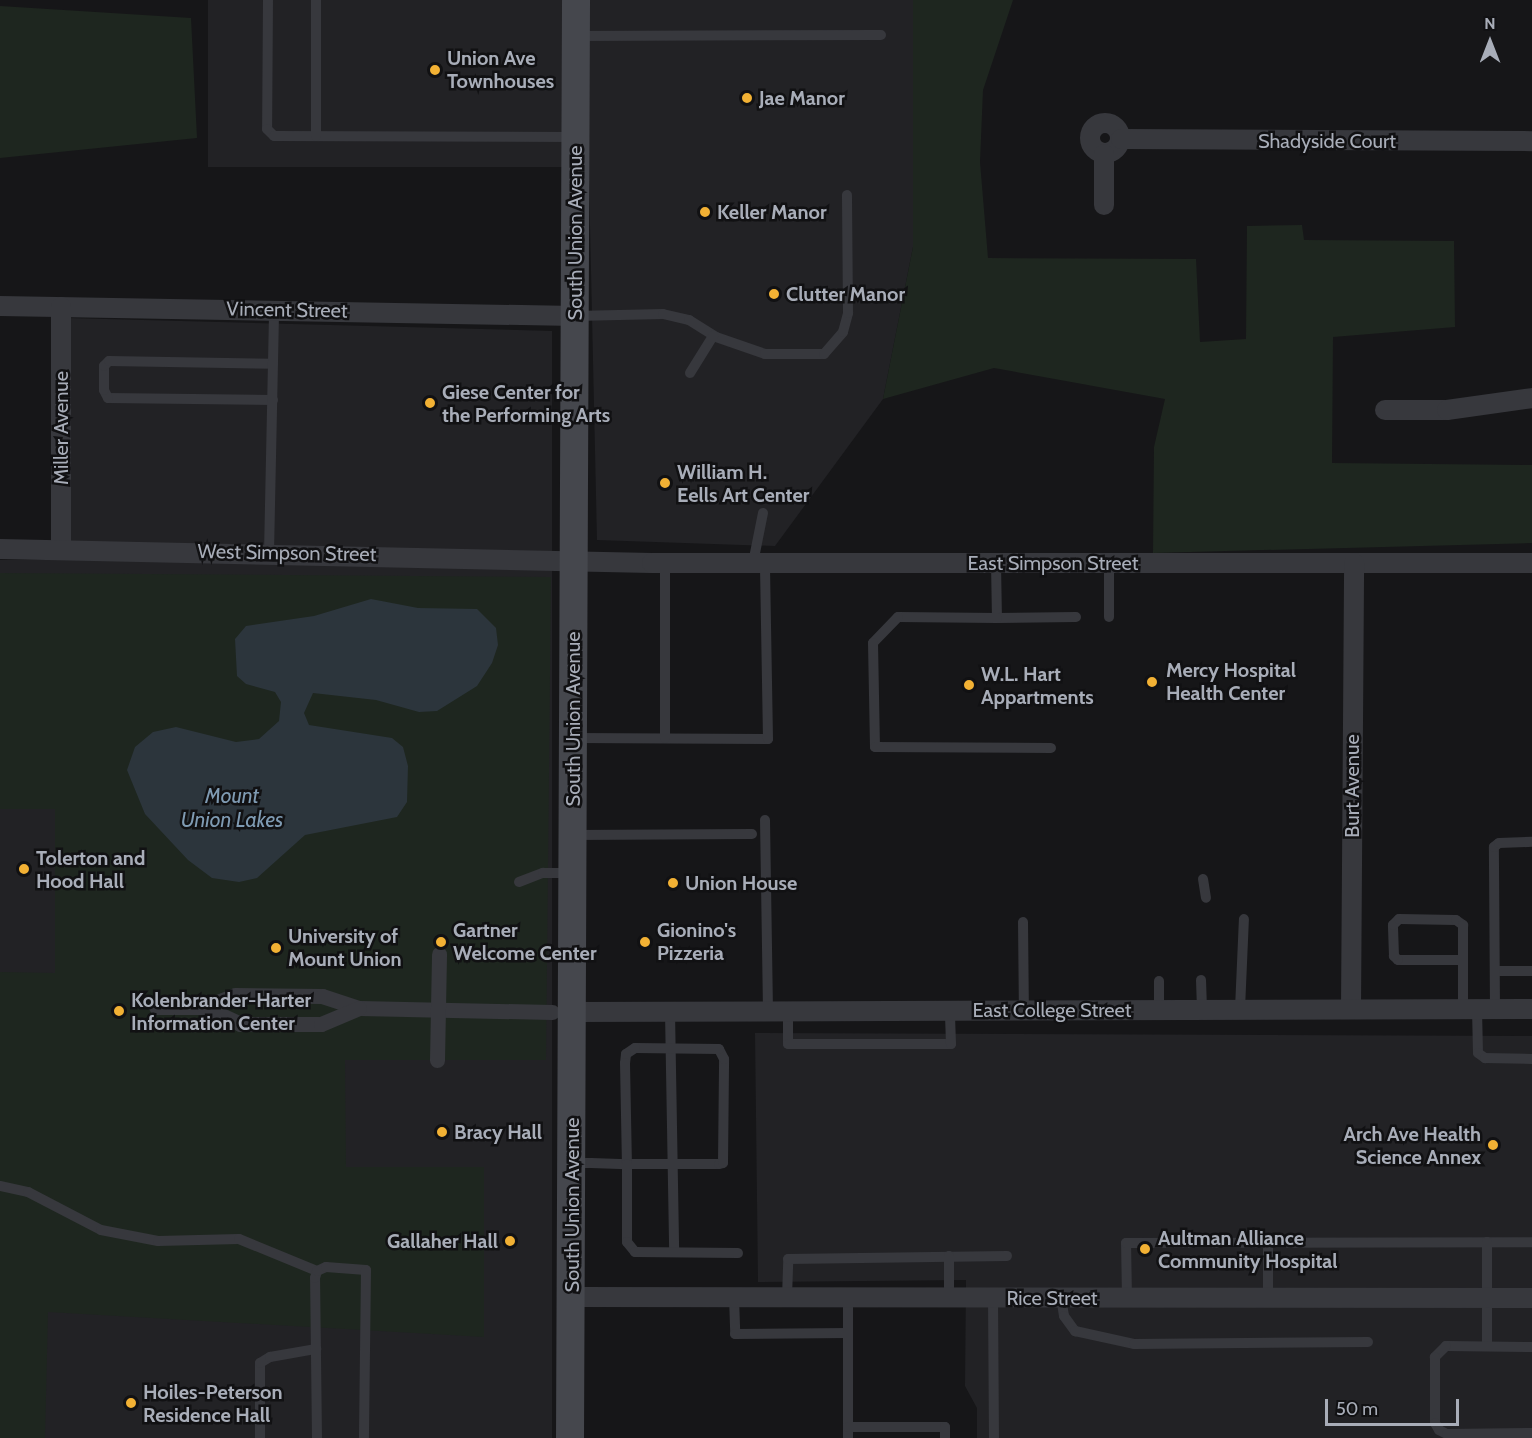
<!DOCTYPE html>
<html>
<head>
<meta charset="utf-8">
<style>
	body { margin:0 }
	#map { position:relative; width:1532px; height:1438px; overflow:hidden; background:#161618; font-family:Cabin,sans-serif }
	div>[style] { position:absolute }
	.built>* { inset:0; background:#222225; transform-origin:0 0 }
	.green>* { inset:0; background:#1e261f }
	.water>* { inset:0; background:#2c353c }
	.service>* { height:10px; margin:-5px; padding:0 5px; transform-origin:5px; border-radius:5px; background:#37383d }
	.pedestrian>* { height:15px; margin:-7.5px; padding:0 7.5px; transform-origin:7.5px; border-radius:7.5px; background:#37383d }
	.minor>* { height:20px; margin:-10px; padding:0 10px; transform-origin:10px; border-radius:10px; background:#37383d }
	.minor>.ring { margin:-10px; padding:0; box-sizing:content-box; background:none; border:20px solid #37383d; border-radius:50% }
	.secondary>* { height:28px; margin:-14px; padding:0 14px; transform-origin:14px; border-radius:14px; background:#45474d }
	.dots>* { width:16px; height:16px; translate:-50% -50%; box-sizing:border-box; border:3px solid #111113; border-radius:50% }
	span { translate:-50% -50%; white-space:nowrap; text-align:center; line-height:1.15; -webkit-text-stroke:5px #111113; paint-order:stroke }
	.poi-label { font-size:20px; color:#a8adb8; font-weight:700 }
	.left { translate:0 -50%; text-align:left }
	.right { translate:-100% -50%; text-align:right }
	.street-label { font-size:20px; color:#a8adb8 }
	.water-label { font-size:21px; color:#7f9bb3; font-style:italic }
	.north { position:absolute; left:1460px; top:12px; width:60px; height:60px; -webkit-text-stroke:4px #111113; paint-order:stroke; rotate:0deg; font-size:16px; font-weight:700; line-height:24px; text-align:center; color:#a8adb8 }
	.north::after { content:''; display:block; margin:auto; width:21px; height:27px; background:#a8adb8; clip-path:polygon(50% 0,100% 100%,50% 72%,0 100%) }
	.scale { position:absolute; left:1325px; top:1399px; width:134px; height:27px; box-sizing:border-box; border:3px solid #a8adb8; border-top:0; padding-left:8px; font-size:18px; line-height:21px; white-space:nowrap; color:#a8adb8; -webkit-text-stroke:4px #111113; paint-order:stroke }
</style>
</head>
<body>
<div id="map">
	<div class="built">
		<div style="left:208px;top:0;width:368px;height:167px"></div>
		<div style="clip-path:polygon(585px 0,913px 0,913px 247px,883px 399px,775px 546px,597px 540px)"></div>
		<div style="clip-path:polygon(68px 318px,552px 331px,552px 1438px,0 1438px,0 560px,67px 560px)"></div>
		<div style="clip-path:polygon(755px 1033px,1532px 1036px,1532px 1438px,977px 1438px,977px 1408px,965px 1386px,966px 1280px,758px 1282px)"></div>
	</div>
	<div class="green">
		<div style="clip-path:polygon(913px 0,1013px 0,983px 90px,980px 162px,988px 258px,1196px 259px,1200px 342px,1246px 339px,1247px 226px,1302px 225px,1304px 240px,1454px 241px,1455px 327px,1333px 337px,1332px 463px,1532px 465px,1532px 543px,1153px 553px,1154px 447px,1165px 399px,994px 368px,883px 399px,913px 247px)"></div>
		<div style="clip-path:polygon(0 6px,191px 18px,197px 138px,0 158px)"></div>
		<div style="clip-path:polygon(0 573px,551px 577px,546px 1060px,345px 1060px,346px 1167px,484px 1167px,484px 1337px,48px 1312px,45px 1438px,0 1438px,0 972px,55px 973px,55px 809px,0 809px)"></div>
	</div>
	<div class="water">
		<div style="clip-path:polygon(371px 599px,418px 608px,477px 609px,496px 628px,498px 645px,492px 663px,477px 686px,437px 711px,419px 712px,376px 700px,313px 693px,304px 713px,309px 725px,392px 738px,403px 747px,408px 766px,407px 802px,397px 817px,305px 835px,257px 878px,239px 882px,212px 878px,188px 860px,145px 814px,127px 770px,135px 747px,153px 732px,176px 727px,236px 742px,259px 739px,279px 721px,281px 702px,275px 692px,246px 684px,237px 676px,235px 639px,246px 626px,314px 616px)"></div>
	</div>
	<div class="service">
		<div style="left:268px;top:0;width:129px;rotate:90.4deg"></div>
		<div style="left:267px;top:129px;width:10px;rotate:45deg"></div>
		<div style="left:274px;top:136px;width:299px;rotate:0.2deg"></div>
		<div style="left:316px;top:0;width:136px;rotate:90deg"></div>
		<div style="left:576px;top:36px;width:305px;rotate:-0.2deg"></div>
		<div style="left:575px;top:316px;width:88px;rotate:-1.3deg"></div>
		<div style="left:663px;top:314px;width:27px;rotate:13deg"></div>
		<div style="left:689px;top:320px;width:32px;rotate:32deg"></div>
		<div style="left:716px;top:337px;width:52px;rotate:19.1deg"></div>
		<div style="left:765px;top:354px;width:59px"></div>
		<div style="left:824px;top:354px;width:29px;rotate:-49deg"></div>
		<div style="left:843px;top:332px;width:20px;rotate:-75deg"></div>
		<div style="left:848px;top:313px;width:118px;rotate:-90.5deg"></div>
		<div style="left:690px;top:373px;width:44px;rotate:-58.1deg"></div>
		<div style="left:273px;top:400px;width:165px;rotate:-179.3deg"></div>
		<div style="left:108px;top:398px;width:9px;rotate:-117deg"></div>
		<div style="left:104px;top:390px;width:24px;rotate:-90deg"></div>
		<div style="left:104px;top:366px;width:7px;rotate:-45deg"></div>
		<div style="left:109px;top:361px;width:164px;rotate:1deg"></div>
		<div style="left:269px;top:553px;width:244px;rotate:-88.8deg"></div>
		<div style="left:753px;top:563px;width:51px;rotate:-78.7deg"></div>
		<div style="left:996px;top:563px;width:55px;rotate:89deg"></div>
		<div style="left:997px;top:618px;width:79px;rotate:-0.7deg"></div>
		<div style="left:1109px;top:563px;width:54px;rotate:90deg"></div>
		<div style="left:997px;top:618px;width:99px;rotate:-179.4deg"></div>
		<div style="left:898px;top:617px;width:36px;rotate:134deg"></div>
		<div style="left:873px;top:643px;width:104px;rotate:88.9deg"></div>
		<div style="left:875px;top:747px;width:176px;rotate:0.3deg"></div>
		<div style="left:575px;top:738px;width:193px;rotate:0.3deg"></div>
		<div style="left:768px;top:739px;width:176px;rotate:-91deg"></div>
		<div style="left:665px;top:738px;width:175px;rotate:-90deg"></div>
		<div style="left:765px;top:820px;width:192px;rotate:89.1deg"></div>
		<div style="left:573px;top:835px;width:179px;rotate:-0.3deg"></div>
		<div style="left:1203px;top:879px;width:19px;rotate:81deg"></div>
		<div style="left:519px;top:882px;width:26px;rotate:-21deg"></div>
		<div style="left:543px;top:873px;width:28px"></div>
		<div style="left:1023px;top:922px;width:89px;rotate:89.4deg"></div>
		<div style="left:1463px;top:960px;width:65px;rotate:180deg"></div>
		<div style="left:1398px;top:960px;width:6px;rotate:-135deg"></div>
		<div style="left:1394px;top:956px;width:31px;rotate:-92deg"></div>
		<div style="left:1393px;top:925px;width:8px;rotate:-45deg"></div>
		<div style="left:1399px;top:919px;width:57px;rotate:1deg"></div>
		<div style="left:1456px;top:920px;width:9px;rotate:36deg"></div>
		<div style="left:1463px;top:925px;width:84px;rotate:90deg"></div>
		<div style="left:1495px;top:971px;width:37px"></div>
		<div style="left:1201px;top:980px;width:30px;rotate:88deg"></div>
		<div style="left:1159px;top:981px;width:29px;rotate:90deg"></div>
		<div style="left:1240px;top:1009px;width:90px;rotate:-87.5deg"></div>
		<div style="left:1477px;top:1009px;width:44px;rotate:88.7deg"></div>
		<div style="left:1478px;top:1053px;width:9px;rotate:36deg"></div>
		<div style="left:1485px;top:1058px;width:47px;rotate:1.2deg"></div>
		<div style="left:1495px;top:1009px;width:162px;rotate:-90.4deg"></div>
		<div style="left:1494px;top:847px;width:6px;rotate:-39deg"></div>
		<div style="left:1499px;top:843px;width:33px;rotate:-2deg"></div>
		<div style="left:670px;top:1012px;width:240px;rotate:89deg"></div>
		<div style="left:788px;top:1012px;width:32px;rotate:90deg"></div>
		<div style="left:788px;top:1044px;width:163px"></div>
		<div style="left:951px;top:1044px;width:33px;rotate:-92deg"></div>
		<div style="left:572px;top:1163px;width:19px"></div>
		<div style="left:591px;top:1163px;width:36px;rotate:2deg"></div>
		<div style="left:627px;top:1164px;width:92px"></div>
		<div style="left:719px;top:1164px;width:4px;rotate:-14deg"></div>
		<div style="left:723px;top:1163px;width:104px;rotate:-89.4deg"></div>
		<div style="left:724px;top:1059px;width:11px;rotate:-117deg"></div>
		<div style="left:719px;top:1049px;width:84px;rotate:-179.3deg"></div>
		<div style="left:635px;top:1048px;width:11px;rotate:146deg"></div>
		<div style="left:626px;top:1054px;width:9px;rotate:96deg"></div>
		<div style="left:625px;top:1063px;width:101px;rotate:88.9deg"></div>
		<div style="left:627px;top:1164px;width:78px;rotate:90deg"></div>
		<div style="left:627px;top:1242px;width:13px;rotate:51deg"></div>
		<div style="left:635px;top:1252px;width:103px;rotate:0.6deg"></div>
		<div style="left:0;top:1186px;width:29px;rotate:12deg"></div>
		<div style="left:28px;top:1192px;width:82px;rotate:27.5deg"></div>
		<div style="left:101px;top:1230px;width:58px;rotate:10.9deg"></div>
		<div style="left:158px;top:1241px;width:81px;rotate:-1.4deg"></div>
		<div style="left:239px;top:1239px;width:84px;rotate:22.3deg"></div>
		<div style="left:1268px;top:1243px;width:55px;rotate:90deg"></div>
		<div style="left:734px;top:1297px;width:37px;rotate:88deg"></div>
		<div style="left:735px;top:1334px;width:113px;rotate:-0.5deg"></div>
		<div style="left:787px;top:1297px;width:38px;rotate:-88deg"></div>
		<div style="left:788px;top:1259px;width:219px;rotate:-0.8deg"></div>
		<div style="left:848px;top:1297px;width:141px;rotate:90deg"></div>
		<div style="left:949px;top:1297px;width:41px;rotate:-90deg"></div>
		<div style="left:993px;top:1297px;width:141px;rotate:89.6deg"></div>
		<div style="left:1061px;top:1297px;width:19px;rotate:81deg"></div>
		<div style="left:1064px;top:1316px;width:19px;rotate:54deg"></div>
		<div style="left:1075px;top:1331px;width:60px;rotate:12.4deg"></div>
		<div style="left:1134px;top:1344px;width:234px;rotate:-0.5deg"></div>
		<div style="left:1127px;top:1298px;width:55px;rotate:-91deg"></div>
		<div style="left:1126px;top:1243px;width:406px;rotate:-0.1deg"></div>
		<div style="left:1487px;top:1345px;width:103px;rotate:-90deg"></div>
		<div style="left:1532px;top:1347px;width:86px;rotate:-179.3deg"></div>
		<div style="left:1446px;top:1346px;width:16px;rotate:135deg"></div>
		<div style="left:1435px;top:1357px;width:66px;rotate:90deg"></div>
		<div style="left:1435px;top:1423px;width:8px;rotate:60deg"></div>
		<div style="left:1439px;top:1430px;width:9px;rotate:27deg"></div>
		<div style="left:1447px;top:1434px;width:85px;rotate:-0.7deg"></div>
		<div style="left:848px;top:1427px;width:97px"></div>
		<div style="left:945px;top:1427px;width:11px;rotate:90deg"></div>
		<div style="left:260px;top:1438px;width:75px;rotate:-90deg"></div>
		<div style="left:260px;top:1363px;width:12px;rotate:-31deg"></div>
		<div style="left:270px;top:1357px;width:47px;rotate:-9.9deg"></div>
		<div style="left:317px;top:1438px;width:160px;rotate:-90.7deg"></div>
		<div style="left:315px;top:1278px;width:7px;rotate:-74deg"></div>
		<div style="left:317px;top:1271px;width:10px;rotate:-24deg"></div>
		<div style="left:326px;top:1267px;width:40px;rotate:4.3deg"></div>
		<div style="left:366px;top:1270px;width:168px;rotate:90.7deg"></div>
	</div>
	<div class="pedestrian">
		<div style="left:156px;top:1007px;width:48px"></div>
		<div style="left:204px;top:1007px;width:33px;rotate:-21deg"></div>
		<div style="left:235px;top:995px;width:87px;rotate:0.7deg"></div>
		<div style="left:322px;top:996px;width:39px;rotate:18deg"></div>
		<div style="left:359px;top:1008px;width:193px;rotate:1.2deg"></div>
		<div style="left:204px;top:1007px;width:40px;rotate:25deg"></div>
		<div style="left:240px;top:1024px;width:81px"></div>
		<div style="left:321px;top:1024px;width:41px;rotate:-22.8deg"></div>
		<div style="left:437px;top:1060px;width:106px;rotate:-88.9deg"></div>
	</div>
	<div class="minor">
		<div class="ring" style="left:1090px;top:123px;width:10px;height:10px"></div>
		<div style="left:1121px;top:139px;width:411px;rotate:0.3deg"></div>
		<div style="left:1104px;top:154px;width:51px;rotate:90deg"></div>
		<div style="left:0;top:306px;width:575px;rotate:1deg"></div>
		<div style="left:61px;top:307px;width:242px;rotate:90deg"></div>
		<div style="left:1385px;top:410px;width:62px"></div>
		<div style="left:1447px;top:410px;width:86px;rotate:-8deg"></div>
		<div style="left:0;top:549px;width:652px;rotate:1.23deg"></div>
		<div style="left:652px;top:563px;width:880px"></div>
		<div style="left:1351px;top:1009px;width:446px;rotate:-89.6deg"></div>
		<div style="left:573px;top:1012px;width:959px;rotate:-0.18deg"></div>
		<div style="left:571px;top:1297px;width:961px;rotate:0.06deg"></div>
	</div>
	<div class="secondary">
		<div style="left:570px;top:1438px;width:1438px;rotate:-89.76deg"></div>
	</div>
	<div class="dots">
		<div style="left:435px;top:70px;background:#f2b134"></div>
		<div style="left:747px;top:98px;background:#f2b134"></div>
		<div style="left:705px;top:212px;background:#f2b134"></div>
		<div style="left:774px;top:294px;background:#f2b134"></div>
		<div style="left:430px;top:403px;background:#f2b134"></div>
		<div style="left:665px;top:483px;background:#f2b134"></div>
		<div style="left:1152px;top:682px;background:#f2b134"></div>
		<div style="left:969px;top:685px;background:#f2b134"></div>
		<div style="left:24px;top:869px;background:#f2b134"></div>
		<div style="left:673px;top:883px;background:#f2b134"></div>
		<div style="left:441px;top:942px;background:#f2b134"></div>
		<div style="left:645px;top:942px;background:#f2b134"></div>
		<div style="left:276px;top:948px;background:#f2b134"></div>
		<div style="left:119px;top:1011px;background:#f2b134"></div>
		<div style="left:442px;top:1132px;background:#f2b134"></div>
		<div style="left:1493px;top:1145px;background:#f2b134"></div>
		<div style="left:510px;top:1241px;background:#f2b134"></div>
		<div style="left:1145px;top:1249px;background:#f2b134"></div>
		<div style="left:131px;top:1403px;background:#f2b134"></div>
	</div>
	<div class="poi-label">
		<span class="left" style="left:447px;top:70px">Union Ave<br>Townhouses</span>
		<span class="left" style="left:759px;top:98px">Jae Manor</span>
		<span class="left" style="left:717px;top:212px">Keller Manor</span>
		<span class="left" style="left:786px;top:294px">Clutter Manor</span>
		<span class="left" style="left:442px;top:404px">Giese Center for<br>the Performing Arts</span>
		<span class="left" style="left:677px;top:484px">William H.<br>Eells Art Center</span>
		<span class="left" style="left:1166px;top:682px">Mercy Hospital<br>Health Center</span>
		<span class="left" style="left:981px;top:686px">W.L. Hart<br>Appartments</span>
		<span class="left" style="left:36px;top:870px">Tolerton and<br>Hood Hall</span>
		<span class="left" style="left:685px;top:883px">Union House</span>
		<span class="left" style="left:453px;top:942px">Gartner<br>Welcome Center</span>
		<span class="left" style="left:657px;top:942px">Gionino's<br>Pizzeria</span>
		<span class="left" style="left:288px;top:948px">University of<br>Mount Union</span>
		<span class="left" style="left:131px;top:1012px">Kolenbrander-Harter<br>Information Center</span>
		<span class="left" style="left:454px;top:1132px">Bracy Hall</span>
		<span class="right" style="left:1481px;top:1146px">Arch Ave Health<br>Science Annex</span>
		<span class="left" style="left:1158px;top:1250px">Aultman Alliance<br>Community Hospital</span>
		<span class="right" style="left:498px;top:1241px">Gallaher Hall</span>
		<span class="left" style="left:143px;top:1404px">Hoiles-Peterson<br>Residence Hall</span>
	</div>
	<div class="street-label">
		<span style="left:1327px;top:141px">Shadyside Court</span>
		<span style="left:575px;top:233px;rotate:-90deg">South Union Avenue</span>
		<span style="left:287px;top:310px;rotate:1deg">Vincent Street</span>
		<span style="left:61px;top:428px;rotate:-90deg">Miller Avenue</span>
		<span style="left:287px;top:553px;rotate:1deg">West Simpson Street</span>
		<span style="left:1053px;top:563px">East Simpson Street</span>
		<span style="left:573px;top:719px;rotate:-90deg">South Union Avenue</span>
		<span style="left:1352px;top:786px;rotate:-90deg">Burt Avenue</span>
		<span style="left:1052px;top:1010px">East College Street</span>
		<span style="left:572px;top:1205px;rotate:-90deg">South Union Avenue</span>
		<span style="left:1052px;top:1298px">Rice Street</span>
	</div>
	<div class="water-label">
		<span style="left:232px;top:808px">Mount<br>Union Lakes</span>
	</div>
	<div class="north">N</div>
	<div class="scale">50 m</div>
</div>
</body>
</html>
